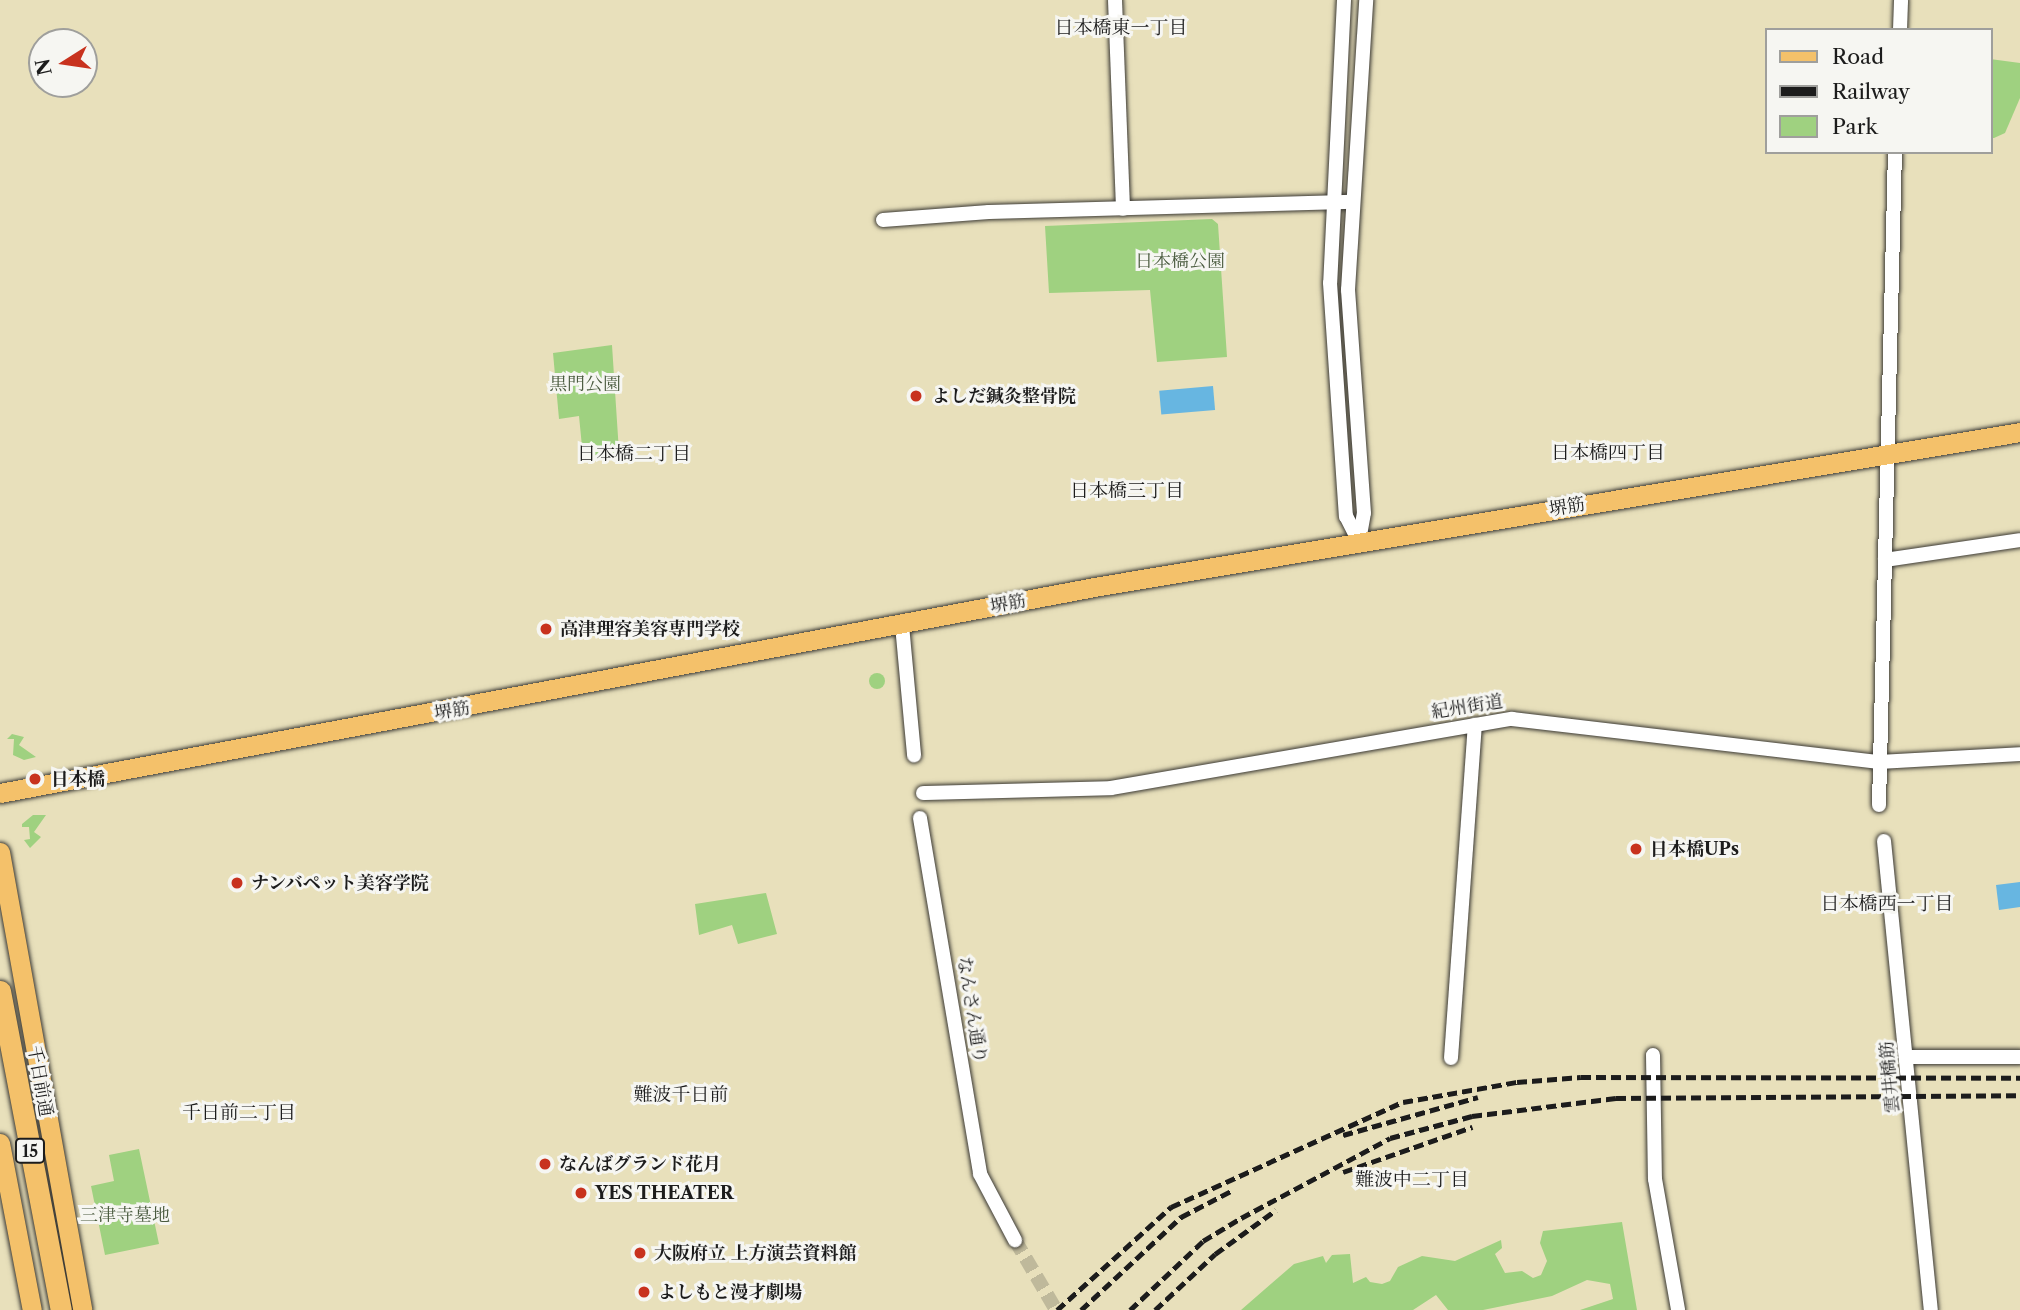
<!DOCTYPE html>
<html>
<head>
<meta charset="utf-8">
<style>
	body { margin:0 }
	#map { position:relative; width:2020px; height:1310px; overflow:hidden; background:#e8e0bb; font-family:"Libre Caslon Text","Noto Serif JP",serif }
	div>[style] { position:absolute }
	.green>* { inset:0; background:#9fd180 }
	.round { border-radius:50% }
	.water>* { inset:0; background:#67b6e1; transform-origin:0 0 }
	.minor-tunnel>* { height:14px; margin-top:-7px; transform-origin:0; background:repeating-linear-gradient(90deg,#bfb99b 0 14px,transparent 0 21px) }
	.roads { filter:drop-shadow(0 0 2px #3b3934) drop-shadow(0 0 2px #3b3934) }
	.minor>* { height:14px; margin:-7px; padding:0 7px; transform-origin:7px; border-radius:7px; background:#fff }
	.major>* { height:19px; margin:-9.5px; padding:0 9.5px; transform-origin:9.5px; border-radius:9.5px; background:#f4c16a }
	.highway>* { height:21px; margin:-10.5px; padding:0 10.5px; transform-origin:10.5px; border-radius:10.5px; background:#f4c16a }
	.rail>* { height:4.5px; margin-top:-2.25px; transform-origin:0; background:repeating-linear-gradient(90deg,#1c1c1c 0 10px,transparent 0 15px) }
	.dots>* { width:19px; height:19px; translate:-50% -50%; box-sizing:border-box; border:4px solid #f6f6f2; border-radius:50% }
	span { translate:-50% -50%; white-space:nowrap; text-align:center; line-height:1.15; -webkit-text-stroke:6px #f6f6f2; paint-order:stroke }
	.shield-label span { padding:2px 5px; background:#f6f6f2; border:2px solid; border-radius:5px; -webkit-text-stroke-width:0 }
	.shield-label { font-size:16px; color:#1c1c1c; font-weight:700 }
	.park-label { font-size:18px; color:#4a5b3f }
	.poi-label { font-size:18px; color:#1c1c1c; font-weight:700 }
	.left { translate:0 -50%; text-align:left }
	.street-label { font-size:18px; color:#1c1c1c }
	.neighbourhood-label { font-size:19px; color:#1c1c1c }
	.legend { position:absolute; left:1765px; top:28px; width:228px; height:126px; box-sizing:border-box; background:#f6f6f2; border:2px solid #9f9f9c; margin:0; padding:9px 12px; list-style:none; font-size:21px; color:#1c1c1c }
	.legend li { display:flex; align-items:center; gap:14px; height:35px }
	.legend b { width:35px; border:2px solid #9f9f9c }
	.north { position:absolute; left:28px; top:28px; width:70px; height:70px; box-sizing:border-box; background:#f6f6f2; border:2px solid #9f9f9c; border-radius:50%; rotate:258deg; font-size:19px; font-weight:700; line-height:28px; text-align:center; color:#1c1c1c }
	.north::after { content:''; display:block; margin:auto; width:24px; height:32px; background:#c8321e; clip-path:polygon(50% 0,100% 100%,50% 72%,0 100%) }
</style>
</head>
<body>
<div id="map">
	<div class="green">
		<div style="clip-path:polygon(1990px 59px,2020px 63px,2020px 98px,2005px 133px,1994px 138px,1990px 138px)"></div>
		<div style="clip-path:polygon(1212px 219px,1218px 224px,1227px 357px,1157px 362px,1150px 290px,1049px 293px,1045px 226px)"></div>
		<div style="clip-path:polygon(612px 345px,619px 452px,583px 457px,579px 416px,559px 419px,553px 353px)"></div>
		<div class="round" style="left:869px;top:673px;width:16px;height:16px"></div>
		<div style="clip-path:polygon(12px 734px,24px 737px,19px 745px,36px 757px,24px 760px,13px 755px,14px 739px,7px 739px)"></div>
		<div style="clip-path:polygon(46px 815px,34px 832px,41px 837px,30px 848px,24px 840px,30px 839px,29px 827px,22px 827px,22px 824px,33px 815px)"></div>
		<div style="clip-path:polygon(766px 893px,777px 934px,738px 944px,732px 925px,699px 935px,695px 904px)"></div>
		<div style="clip-path:polygon(139px 1149px,159px 1244px,105px 1255px,91px 1186px,114px 1181px,109px 1155px)"></div>
		<div style="clip-path:polygon(1622px 1222px,1637px 1310px,1580px 1310px,1613px 1299px,1610px 1284px,1587px 1280px,1552px 1296px,1483px 1310px,1448px 1310px,1436px 1295px,1413px 1310px,1241px 1310px,1294px 1264px,1323px 1256px,1326px 1263px,1332px 1255px,1350px 1254px,1353px 1283px,1366px 1277px,1370px 1282px,1382px 1284px,1390px 1281px,1398px 1267px,1422px 1256px,1455px 1261px,1501px 1240px,1502px 1248px,1495px 1254px,1505px 1273px,1522px 1271px,1533px 1278px,1541px 1275px,1547px 1261px,1540px 1243px,1543px 1231px)"></div>
	</div>
	<div class="water">
		<div style="left:1213px;top:386px;width:24px;height:54px;rotate:85deg"></div>
		<div style="clip-path:polygon(2020px 882px,2020px 907px,1999px 910px,1996px 885px)"></div>
	</div>
	<div class="minor-tunnel">
		<div style="left:1015px;top:1240px;width:81px;rotate:59.6deg"></div>
	</div>
	<div class="roads">
		<div class="minor">
			<div style="left:1115px;top:0;width:209px;rotate:87.8deg"></div>
			<div style="left:1344px;top:0;width:283px;rotate:92.8deg"></div>
			<div style="left:1330px;top:283px;width:234px;rotate:86.1deg"></div>
			<div style="left:1346px;top:516px;width:28px;rotate:63deg"></div>
			<div style="left:1900px;top:30px;width:30px;rotate:-88deg"></div>
			<div style="left:883px;top:220px;width:106px;rotate:-4.3deg"></div>
			<div style="left:989px;top:212px;width:364px;rotate:-1.6deg"></div>
			<div style="left:1359px;top:541px;width:28px;rotate:-80deg"></div>
			<div style="left:1364px;top:513px;width:224px;rotate:-94.1deg"></div>
			<div style="left:1348px;top:290px;width:291px;rotate:-86.4deg"></div>
			<div style="left:1885px;top:560px;width:136px;rotate:-8.4deg"></div>
			<div style="left:902px;top:625px;width:131px;rotate:84.7deg"></div>
			<div style="left:923px;top:793px;width:188px;rotate:-1.5deg"></div>
			<div style="left:1111px;top:788px;width:407px;rotate:-9.8deg"></div>
			<div style="left:1512px;top:719px;width:370px;rotate:6.7deg"></div>
			<div style="left:1879px;top:762px;width:141px;rotate:-3.2deg"></div>
			<div style="left:1879px;top:805px;width:653px;rotate:-88.6deg"></div>
			<div style="left:920px;top:818px;width:361px;rotate:80.4deg"></div>
			<div style="left:980px;top:1174px;width:75px;rotate:62.1deg"></div>
			<div style="left:1884px;top:841px;width:471px;rotate:84.3deg"></div>
			<div style="left:1653px;top:1055px;width:124px;rotate:89.1deg"></div>
			<div style="left:1655px;top:1179px;width:133px;rotate:80deg"></div>
			<div style="left:1908px;top:1057px;width:112px"></div>
			<div style="left:1451px;top:1058px;width:334px;rotate:-85.9deg"></div>
		</div>
		<div class="major">
			<div style="left:0;top:793px;width:1113px;rotate:-10.66deg"></div>
			<div style="left:1094px;top:587px;width:939px;rotate:-9.5deg"></div>
			<div style="left:0;top:852px;width:465px;rotate:79.8deg"></div>
			<div style="left:0;top:1143px;width:170px;rotate:79.2deg"></div>
		</div>
		<div class="highway">
			<div style="left:0;top:991px;width:325px;rotate:79.2deg"></div>
		</div>
	</div>
	<div class="rail">
		<div style="left:1343px;top:1135px;width:140px;rotate:-15.7deg"></div>
		<div style="left:1343px;top:1172px;width:137px;rotate:-19.2deg"></div>
		<div style="left:1057px;top:1310px;width:154px;rotate:-42.1deg"></div>
		<div style="left:1171px;top:1207px;width:255px;rotate:-24.4deg"></div>
		<div style="left:1403px;top:1102px;width:116px;rotate:-10deg"></div>
		<div style="left:1517px;top:1082px;width:64px;rotate:-4.5deg"></div>
		<div style="left:1581px;top:1077px;width:439px;rotate:0.1deg"></div>
		<div style="left:1081px;top:1310px;width:137px;rotate:-42.9deg"></div>
		<div style="left:1181px;top:1217px;width:56px;rotate:-27.5deg"></div>
		<div style="left:1130px;top:1310px;width:100px;rotate:-43.4deg"></div>
		<div style="left:1203px;top:1241px;width:44px;rotate:-31.2deg"></div>
		<div style="left:1241px;top:1218px;width:169px;rotate:-28.2deg"></div>
		<div style="left:1390px;top:1138px;width:85px;rotate:-15deg"></div>
		<div style="left:1472px;top:1116px;width:145px;rotate:-7.1deg"></div>
		<div style="left:1616px;top:1098px;width:404px;rotate:-0.4deg"></div>
		<div style="left:1155px;top:1310px;width:82px;rotate:-43deg"></div>
		<div style="left:1215px;top:1254px;width:75px;rotate:-35.8deg"></div>
	</div>
	<div class="dots">
		<div style="left:916px;top:396px;background:#c8321e"></div>
		<div style="left:546px;top:629px;background:#c8321e"></div>
		<div style="left:35px;top:779px;background:#c8321e"></div>
		<div style="left:1636px;top:849px;background:#c8321e"></div>
		<div style="left:237px;top:883px;background:#c8321e"></div>
		<div style="left:545px;top:1164px;background:#c8321e"></div>
		<div style="left:581px;top:1193px;background:#c8321e"></div>
		<div style="left:640px;top:1253px;background:#c8321e"></div>
		<div style="left:644px;top:1292px;background:#c8321e"></div>
	</div>
	<div class="shield-label">
		<span style="left:30px;top:1151px">15</span>
	</div>
	<div class="park-label">
		<span style="left:1180px;top:261px">日本橋公園</span>
		<span style="left:585px;top:384px">黒門公園</span>
		<span style="left:125px;top:1215px">三津寺墓地</span>
	</div>
	<div class="poi-label">
		<span class="left" style="left:932px;top:396px">よしだ鍼灸整骨院</span>
		<span class="left" style="left:560px;top:629px">高津理容美容専門学校</span>
		<span class="left" style="left:51px;top:779px">日本橋</span>
		<span class="left" style="left:1650px;top:849px">日本橋UPs</span>
		<span class="left" style="left:251px;top:883px">ナンバペット美容学院</span>
		<span class="left" style="left:559px;top:1164px">なんばグランド花月</span>
		<span class="left" style="left:595px;top:1193px">YES THEATER</span>
		<span class="left" style="left:654px;top:1253px">大阪府立 上方演芸資料館</span>
		<span class="left" style="left:658px;top:1292px">よしもと漫才劇場</span>
	</div>
	<div class="street-label">
		<span style="left:1567px;top:507px;rotate:-10deg">堺筋</span>
		<span style="left:1008px;top:604px;rotate:-11deg">堺筋</span>
		<span style="left:1467px;top:707px;rotate:-9deg">紀州街道</span>
		<span style="left:452px;top:711px;rotate:-10deg">堺筋</span>
		<span style="left:972px;top:1010px;rotate:81deg">なんさん通り</span>
		<span style="left:1890px;top:1077px;rotate:-95deg">雲井橋筋</span>
		<span style="left:40px;top:1081px;rotate:80deg">千日前通</span>
	</div>
	<div class="neighbourhood-label">
		<span style="left:1121px;top:28px">日本橋東一丁目</span>
		<span style="left:1608px;top:453px">日本橋四丁目</span>
		<span style="left:634px;top:454px">日本橋二丁目</span>
		<span style="left:1127px;top:491px">日本橋三丁目</span>
		<span style="left:1887px;top:904px">日本橋西一丁目</span>
		<span style="left:681px;top:1095px">難波千日前</span>
		<span style="left:239px;top:1113px">千日前二丁目</span>
		<span style="left:1412px;top:1180px">難波中二丁目</span>
	</div>
	<ul class="legend">
	<li><b style="height:9px;background:#f4c16a"></b>Road</li>
	<li><b style="height:9px;background:#1c1c1c"></b>Railway</li>
	<li><b style="height:19px;background:#9fd180"></b>Park</li>
	</ul>
	<div class="north">N</div>
</div>
</body>
</html>
